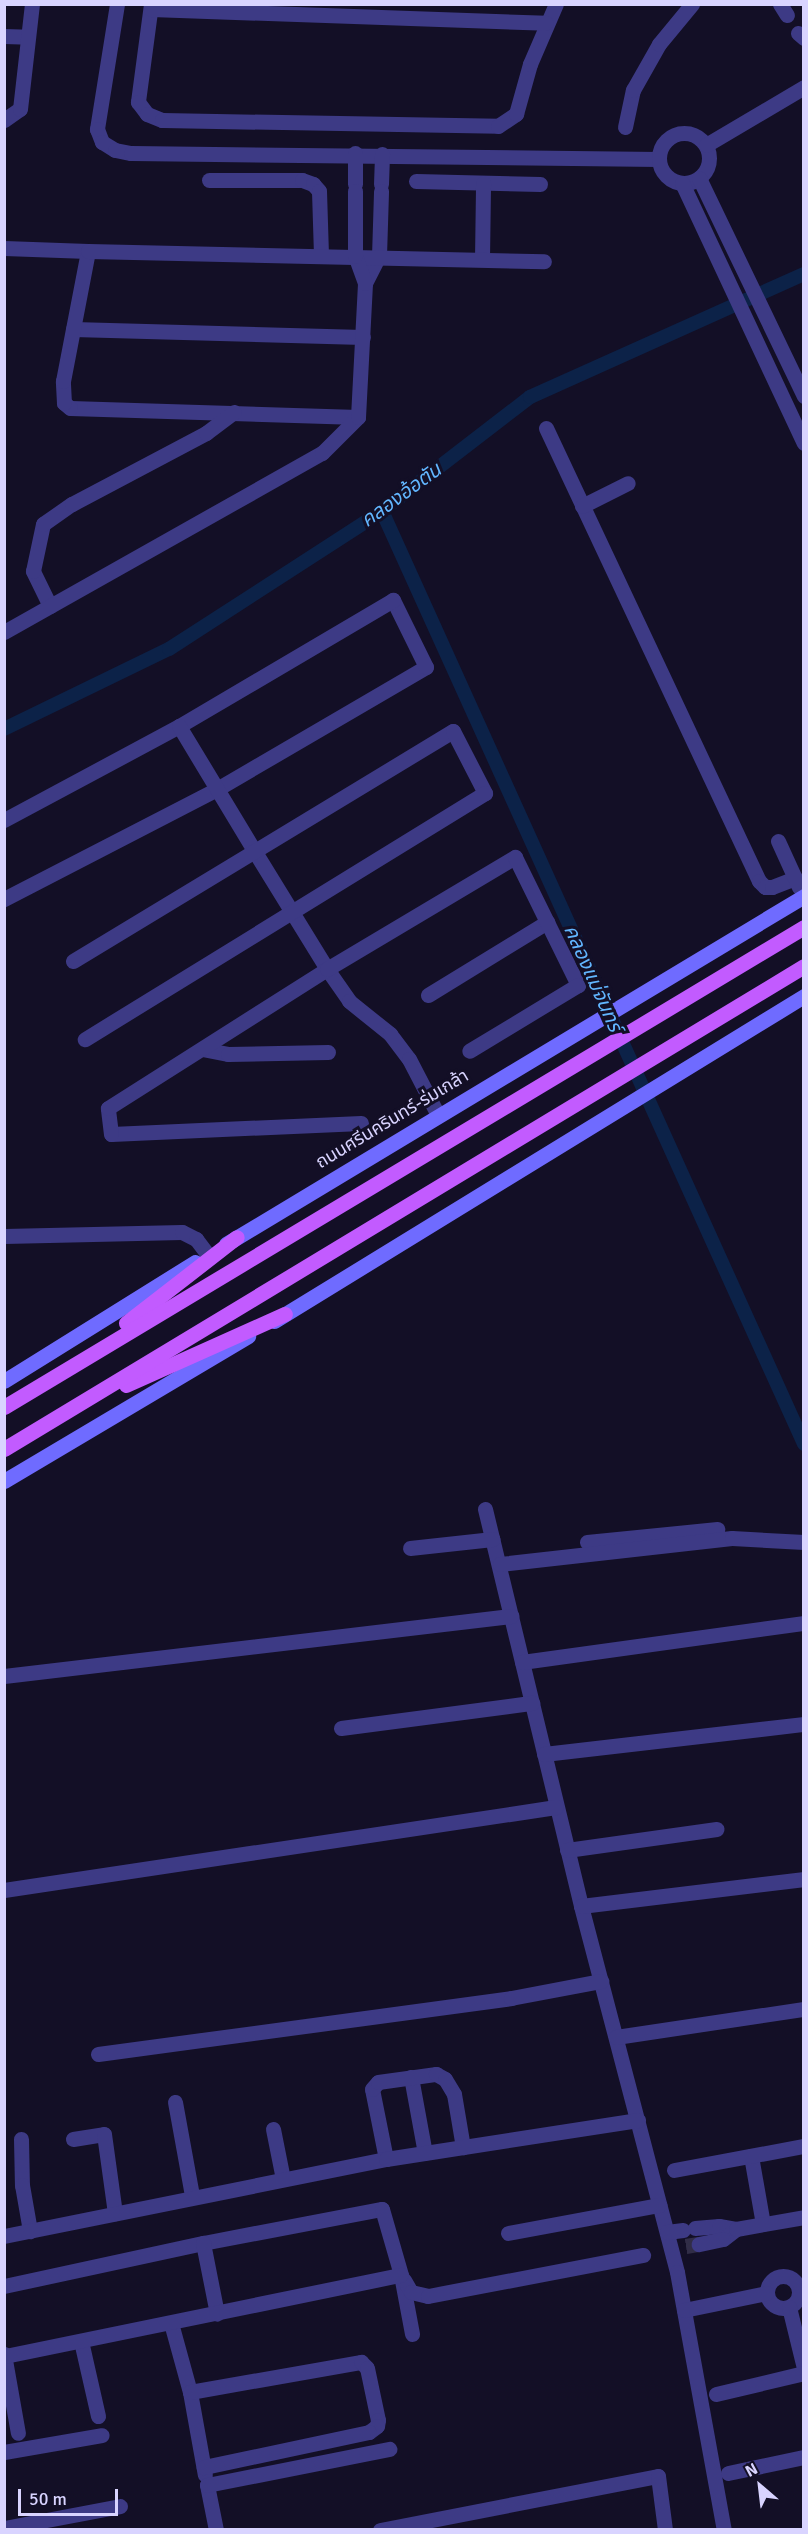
<!DOCTYPE html>
<html>
<head>
<meta charset="utf-8">
<style>
	body { margin:0 }
	#map { position:relative; width:808px; height:2534px; overflow:hidden; background:#130f26; font-family:Signika,"Noto Sans Thai",sans-serif }
	div>[style] { position:absolute }
	.canal>* { height:14px; margin:-7px; padding:0 7px; transform-origin:7px; border-radius:7px; background:#0c2248 }
	.minor-tunnel>* { height:15px; margin-top:-7.5px; transform-origin:0; background:repeating-linear-gradient(90deg,#312d47 0 15px,transparent 0 23px) }
	.minor>* { height:15px; margin:-7.5px; padding:0 7.5px; transform-origin:7.5px; border-radius:7.5px; background:#3d3a85 }
	.minor>.ring { margin:-7.5px; padding:0; box-sizing:content-box; background:none; border:15px solid #3d3a85; border-radius:50% }
	.secondary>* { height:15px; margin:-7.5px; padding:0 7.5px; transform-origin:7.5px; border-radius:7.5px; background:#6f6bff }
	.primary>* { height:15px; margin:-7.5px; padding:0 7.5px; transform-origin:7.5px; border-radius:7.5px; background:#c25bff }
	span { translate:-50% -50%; white-space:nowrap; text-align:center; line-height:1.15; -webkit-text-stroke:6px #130f26; paint-order:stroke }
	.street-label { font-size:18px; color:#d9d4ff }
	.water-label { font-size:20px; color:#62b6ff; font-style:italic }
	.frame { position:absolute; inset:0; border:6px solid #d9d4ff; pointer-events:none }
	.north { position:absolute; left:730px; top:2456px; width:60px; height:60px; -webkit-text-stroke:4px #130f26; paint-order:stroke; rotate:332deg; font-size:16px; font-weight:700; line-height:24px; text-align:center; color:#d9d4ff }
	.north::after { content:''; display:block; margin:auto; width:21px; height:27px; background:#d9d4ff; clip-path:polygon(50% 0,100% 100%,50% 72%,0 100%) }
	.scale { position:absolute; left:18px; top:2489px; width:100px; height:27px; box-sizing:border-box; border:3px solid #d9d4ff; border-top:0; padding-left:8px; font-size:18px; line-height:21px; white-space:nowrap; color:#d9d4ff; -webkit-text-stroke:4px #130f26; paint-order:stroke }
</style>
</head>
<body>
<div id="map">
	<div class="canal">
		<div style="left:382px;top:511px;width:1024px;rotate:65.66deg"></div>
		<div style="left:4px;top:729px;width:183px;rotate:-25.9deg"></div>
		<div style="left:169px;top:649px;width:254px;rotate:-32.9deg"></div>
		<div style="left:382px;top:511px;width:187px;rotate:-37.6deg"></div>
		<div style="left:530px;top:397px;width:300px;rotate:-24.2deg"></div>
	</div>
	<div class="minor-tunnel">
		<div style="left:686px;top:2246px;width:13px;rotate:-9deg"></div>
	</div>
	<div class="minor">
		<div style="left:117px;top:4px;width:127px;rotate:99.1deg"></div>
		<div style="left:97px;top:129px;width:14px;rotate:69deg"></div>
		<div style="left:102px;top:142px;width:15px;rotate:32deg"></div>
		<div style="left:115px;top:150px;width:16px;rotate:11deg"></div>
		<div style="left:131px;top:153px;width:528px;rotate:0.65deg"></div>
		<div style="left:151px;top:4px;width:99px;rotate:97.6deg"></div>
		<div style="left:138px;top:102px;width:15px;rotate:53deg"></div>
		<div style="left:147px;top:114px;width:16px;rotate:22deg"></div>
		<div style="left:162px;top:120px;width:336px;rotate:1deg"></div>
		<div style="left:498px;top:126px;width:22px;rotate:-34deg"></div>
		<div style="left:516px;top:114px;width:52px;rotate:-74.4deg"></div>
		<div style="left:530px;top:64px;width:65px;rotate:-66.6deg"></div>
		<div style="left:780px;top:4px;width:13px;rotate:58deg"></div>
		<div style="left:151px;top:9px;width:395px;rotate:2deg"></div>
		<div style="left:798px;top:33px;width:8px;rotate:40deg"></div>
		<div style="left:4px;top:36px;width:24px;rotate:2deg"></div>
		<div style="left:4px;top:120px;width:19px;rotate:-35deg"></div>
		<div style="left:20px;top:109px;width:106px;rotate:-83.5deg"></div>
		<div style="left:625px;top:127px;width:38px;rotate:-78deg"></div>
		<div style="left:633px;top:90px;width:53px;rotate:-60.5deg"></div>
		<div style="left:659px;top:44px;width:52px;rotate:-50.5deg"></div>
		<div class="ring" style="left:659px;top:133px;width:35px;height:35px"></div>
		<div style="left:706px;top:145px;width:114px;rotate:-30.6deg"></div>
		<div style="left:699px;top:178px;width:242px;rotate:64.3deg"></div>
		<div style="left:209px;top:180px;width:93px"></div>
		<div style="left:302px;top:180px;width:12px;rotate:20deg"></div>
		<div style="left:313px;top:184px;width:9px;rotate:49deg"></div>
		<div style="left:319px;top:191px;width:64px;rotate:88.2deg"></div>
		<div style="left:416px;top:181px;width:124px;rotate:1.4deg"></div>
		<div style="left:682px;top:183px;width:287px;rotate:64.9deg"></div>
		<div style="left:355px;top:184px;width:31px;rotate:-90deg"></div>
		<div style="left:381px;top:184px;width:30px;rotate:-88deg"></div>
		<div style="left:4px;top:248px;width:84px;rotate:2deg"></div>
		<div style="left:482px;top:259px;width:76px;rotate:-89.2deg"></div>
		<div style="left:365px;top:283px;width:30px;rotate:-63deg"></div>
		<div style="left:379px;top:256px;width:65px;rotate:-88.2deg"></div>
		<div style="left:73px;top:329px;width:290px;rotate:1.6deg"></div>
		<div style="left:358px;top:417px;width:288px;rotate:-178.2deg"></div>
		<div style="left:70px;top:408px;width:8px;rotate:-140deg"></div>
		<div style="left:64px;top:403px;width:22px;rotate:-93deg"></div>
		<div style="left:63px;top:381px;width:132px;rotate:-79.1deg"></div>
		<div style="left:88px;top:251px;width:456px;rotate:1.3deg"></div>
		<div style="left:546px;top:428px;width:501px;rotate:64.82deg"></div>
		<div style="left:759px;top:881px;width:8px;rotate:45deg"></div>
		<div style="left:765px;top:887px;width:7px"></div>
		<div style="left:772px;top:887px;width:25px;rotate:-21deg"></div>
		<div style="left:582px;top:506px;width:51px;rotate:-26.6deg"></div>
		<div style="left:50px;top:606px;width:39px;rotate:-116deg"></div>
		<div style="left:33px;top:571px;width:48px;rotate:-78deg"></div>
		<div style="left:43px;top:524px;width:35px;rotate:-35deg"></div>
		<div style="left:72px;top:504px;width:152px;rotate:-27.9deg"></div>
		<div style="left:206px;top:433px;width:35px;rotate:-37deg"></div>
		<div style="left:4px;top:632px;width:365px;rotate:-29.4deg"></div>
		<div style="left:322px;top:453px;width:51px;rotate:-45deg"></div>
		<div style="left:358px;top:417px;width:134px;rotate:-87deg"></div>
		<div style="left:365px;top:283px;width:29px;rotate:-110deg"></div>
		<div style="left:355px;top:256px;width:65px;rotate:-90deg"></div>
		<div style="left:4px;top:820px;width:199px;rotate:-28.2deg"></div>
		<div style="left:778px;top:841px;width:51px;rotate:65.5deg"></div>
		<div style="left:4px;top:899px;width:240px;rotate:-27.3deg"></div>
		<div style="left:217px;top:789px;width:242px;rotate:-30.3deg"></div>
		<div style="left:426px;top:667px;width:75px;rotate:-116.2deg"></div>
		<div style="left:393px;top:600px;width:248px;rotate:149.5deg"></div>
		<div style="left:179px;top:726px;width:147px;rotate:58.9deg"></div>
		<div style="left:255px;top:852px;width:137px;rotate:58.4deg"></div>
		<div style="left:327px;top:969px;width:39px;rotate:55deg"></div>
		<div style="left:349px;top:1001px;width:53px;rotate:38.8deg"></div>
		<div style="left:390px;top:1034px;width:31px;rotate:53deg"></div>
		<div style="left:409px;top:1059px;width:63px;rotate:62.6deg"></div>
		<div style="left:73px;top:961px;width:444px;rotate:-31.2deg"></div>
		<div style="left:453px;top:731px;width:70px;rotate:62.7deg"></div>
		<div style="left:485px;top:793px;width:470px;rotate:148.4deg"></div>
		<div style="left:428px;top:995px;width:140px;rotate:-31.5deg"></div>
		<div style="left:202px;top:1049px;width:26px;rotate:11deg"></div>
		<div style="left:228px;top:1054px;width:100px;rotate:-1.1deg"></div>
		<div style="left:361px;top:1123px;width:250px;rotate:177.5deg"></div>
		<div style="left:111px;top:1134px;width:26px;rotate:-97deg"></div>
		<div style="left:108px;top:1108px;width:259px;rotate:-32.4deg"></div>
		<div style="left:327px;top:969px;width:219px;rotate:-30.8deg"></div>
		<div style="left:515px;top:857px;width:143px;rotate:63.8deg"></div>
		<div style="left:578px;top:985px;width:127px;rotate:148.8deg"></div>
		<div style="left:4px;top:1236px;width:178px;rotate:-1.3deg"></div>
		<div style="left:182px;top:1232px;width:16px;rotate:27deg"></div>
		<div style="left:196px;top:1239px;width:20px;rotate:53deg"></div>
		<div style="left:485px;top:1509px;width:408px;rotate:76.4deg"></div>
		<div style="left:581px;top:1906px;width:378px;rotate:75.3deg"></div>
		<div style="left:677px;top:2272px;width:262px;rotate:79.7deg"></div>
		<div style="left:587px;top:1542px;width:131px;rotate:-5.7deg"></div>
		<div style="left:410px;top:1548px;width:83px;rotate:-6.2deg"></div>
		<div style="left:500px;top:1564px;width:233px;rotate:-6.4deg"></div>
		<div style="left:732px;top:1538px;width:72px;rotate:3.2deg"></div>
		<div style="left:522px;top:1662px;width:285px;rotate:-7.9deg"></div>
		<div style="left:4px;top:1676px;width:511px;rotate:-6.75deg"></div>
		<div style="left:341px;top:1728px;width:193px;rotate:-7.5deg"></div>
		<div style="left:544px;top:1754px;width:262px;rotate:-6.6deg"></div>
		<div style="left:567px;top:1850px;width:151px;rotate:-8deg"></div>
		<div style="left:4px;top:1890px;width:558px;rotate:-8.55deg"></div>
		<div style="left:581px;top:1906px;width:225px;rotate:-6.9deg"></div>
		<div style="left:616px;top:2037px;width:190px;rotate:-8.5deg"></div>
		<div style="left:98px;top:2054px;width:417px;rotate:-7.7deg"></div>
		<div style="left:511px;top:1998px;width:92px;rotate:-10.7deg"></div>
		<div style="left:411px;top:2077px;width:77px;rotate:79.6deg"></div>
		<div style="left:175px;top:2102px;width:96px;rotate:79.7deg"></div>
		<div style="left:273px;top:2129px;width:51px;rotate:78.7deg"></div>
		<div style="left:21px;top:2139px;width:46px;rotate:88.8deg"></div>
		<div style="left:22px;top:2185px;width:47px;rotate:80.1deg"></div>
		<div style="left:73px;top:2139px;width:31px;rotate:-9deg"></div>
		<div style="left:104px;top:2134px;width:80px;rotate:82.1deg"></div>
		<div style="left:751px;top:2156px;width:69px;rotate:80deg"></div>
		<div style="left:386px;top:2159px;width:71px;rotate:-101.3deg"></div>
		<div style="left:372px;top:2089px;width:9px;rotate:-49deg"></div>
		<div style="left:378px;top:2082px;width:59px;rotate:-7.9deg"></div>
		<div style="left:436px;top:2074px;width:10px;rotate:29deg"></div>
		<div style="left:445px;top:2079px;width:17px;rotate:59deg"></div>
		<div style="left:454px;top:2094px;width:54px;rotate:80.4deg"></div>
		<div style="left:674px;top:2170px;width:132px;rotate:-10.5deg"></div>
		<div style="left:695px;top:2228px;width:24px;rotate:-5deg"></div>
		<div style="left:719px;top:2226px;width:17px;rotate:10deg"></div>
		<div style="left:736px;top:2229px;width:16px;rotate:142deg"></div>
		<div style="left:723px;top:2239px;width:25px;rotate:168deg"></div>
		<div style="left:736px;top:2229px;width:69px;rotate:-10deg"></div>
		<div style="left:667px;top:2232px;width:16px;rotate:-7deg"></div>
		<div style="left:508px;top:2233px;width:154px;rotate:-10.5deg"></div>
		<div style="left:4px;top:2236px;width:390px;rotate:-11.4deg"></div>
		<div style="left:386px;top:2159px;width:255px;rotate:-8.8deg"></div>
		<div style="left:203px;top:2243px;width:182px;rotate:-10.8deg"></div>
		<div style="left:382px;top:2209px;width:69px;rotate:73.9deg"></div>
		<div style="left:401px;top:2275px;width:60px;rotate:79.4deg"></div>
		<div class="ring" style="left:767px;top:2276px;width:17px;height:17px"></div>
		<div style="left:404px;top:2280px;width:14px;rotate:60deg"></div>
		<div style="left:411px;top:2292px;width:17px;rotate:13deg"></div>
		<div style="left:428px;top:2296px;width:219px;rotate:-10.8deg"></div>
		<div style="left:4px;top:2286px;width:204px;rotate:-12.2deg"></div>
		<div style="left:203px;top:2243px;width:72px;rotate:78.8deg"></div>
		<div style="left:789px;top:2307px;width:63px;rotate:76.2deg"></div>
		<div style="left:684px;top:2310px;width:84px;rotate:-11.7deg"></div>
		<div style="left:171px;top:2323px;width:72px;rotate:74.6deg"></div>
		<div style="left:190px;top:2392px;width:84px;rotate:79.8deg"></div>
		<div style="left:81px;top:2341px;width:77px;rotate:77.2deg"></div>
		<div style="left:4px;top:2354px;width:80px;rotate:80deg"></div>
		<div style="left:5px;top:2356px;width:404px;rotate:-11.6deg"></div>
		<div style="left:190px;top:2392px;width:174px;rotate:-10deg"></div>
		<div style="left:361px;top:2362px;width:8px;rotate:45deg"></div>
		<div style="left:367px;top:2368px;width:53px;rotate:78.1deg"></div>
		<div style="left:378px;top:2420px;width:6px;rotate:99deg"></div>
		<div style="left:377px;top:2426px;width:10px;rotate:143deg"></div>
		<div style="left:369px;top:2432px;width:169px;rotate:168deg"></div>
		<div style="left:716px;top:2394px;width:90px;rotate:-13.4deg"></div>
		<div style="left:4px;top:2452px;width:99px;rotate:-9.8deg"></div>
		<div style="left:728px;top:2473px;width:78px;rotate:-11.9deg"></div>
		<div style="left:4px;top:2528px;width:118px;rotate:-10.7deg"></div>
		<div style="left:216px;top:2530px;width:46px;rotate:-101.3deg"></div>
		<div style="left:207px;top:2485px;width:186px;rotate:-11.2deg"></div>
		<div style="left:380px;top:2530px;width:283px;rotate:-11deg"></div>
		<div style="left:658px;top:2476px;width:54px;rotate:82.6deg"></div>
	</div>
	<div class="secondary">
		<div style="left:226px;top:1244px;width:675px;rotate:-31.05deg"></div>
		<div style="left:274px;top:1321px;width:622px;rotate:-31.52deg"></div>
		<div style="left:4px;top:1381px;width:225px;rotate:-31.9deg"></div>
		<div style="left:4px;top:1481px;width:284px;rotate:-30.7deg"></div>
	</div>
	<div class="primary">
		<div style="left:126px;top:1323px;width:140px;rotate:-37.8deg"></div>
		<div style="left:126px;top:1385px;width:174px;rotate:-24.1deg"></div>
		<div style="left:4px;top:1407px;width:933px;rotate:-30.96deg"></div>
		<div style="left:4px;top:1449px;width:934px;rotate:-31.12deg"></div>
	</div>
	<div class="street-label">
		<span style="left:392px;top:1119px;rotate:-31deg">ถนนศรีนครินทร์-ร่มเกล้า</span>
	</div>
	<div class="water-label">
		<span style="left:401px;top:495px;rotate:-36deg">คลองอ้อตัน</span>
		<span style="left:593px;top:978px;rotate:66deg">คลองแม่จันทร์</span>
	</div>
	<div class="frame"></div>
	<div class="north">N</div>
	<div class="scale">50 m</div>
</div>
</body>
</html>
